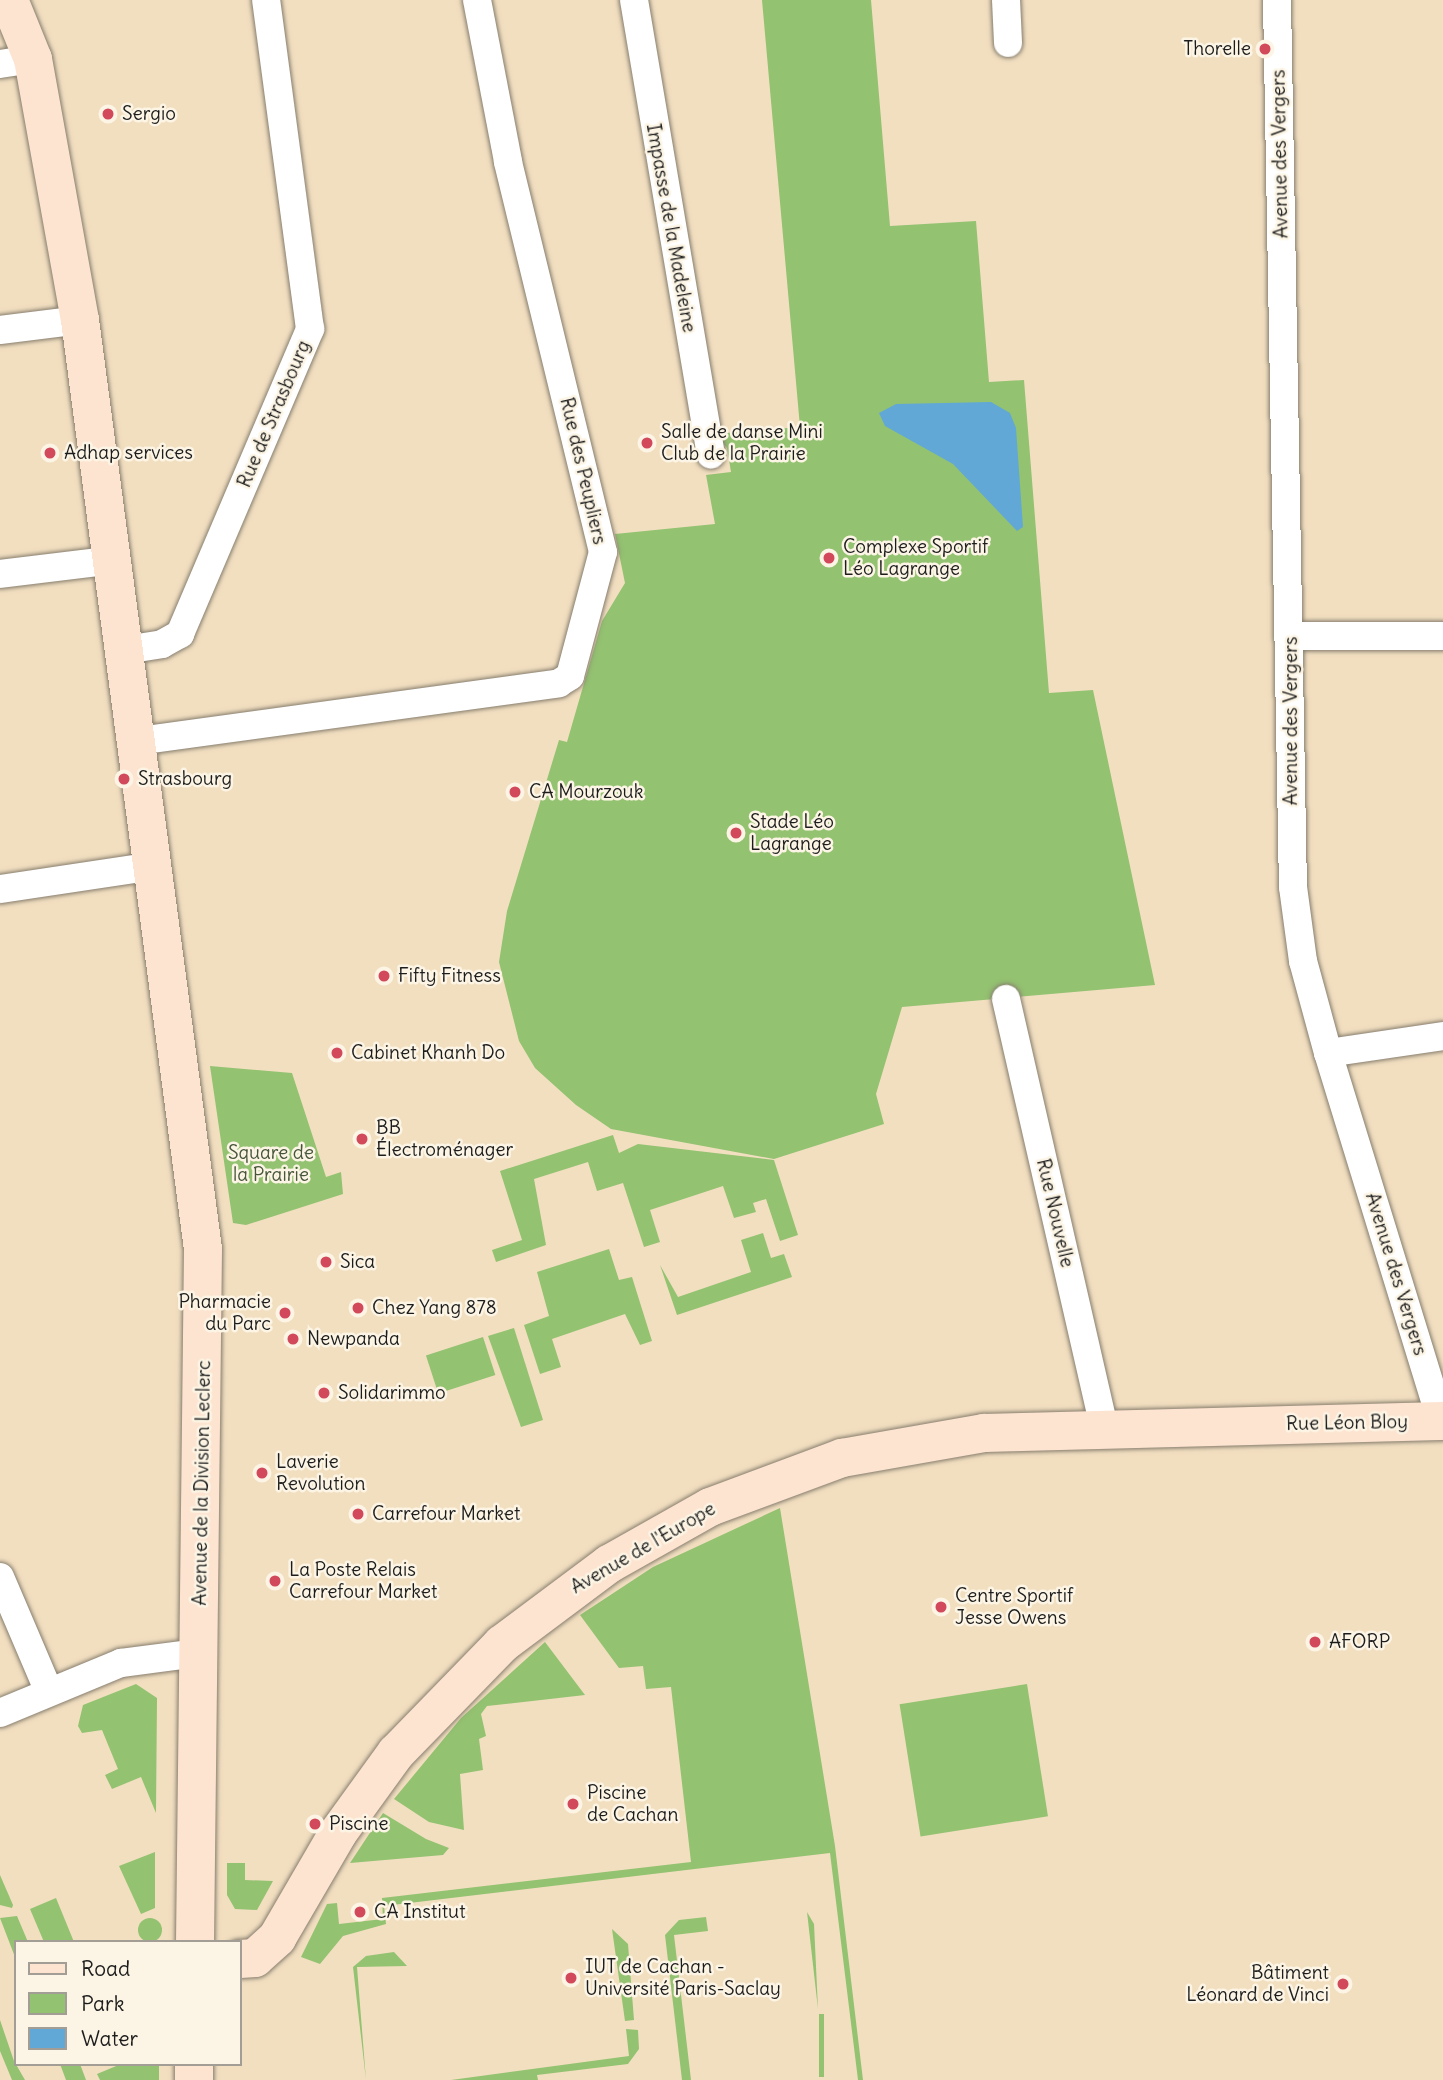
<!DOCTYPE html>
<html>
<head>
<meta charset="utf-8">
<style>
	body { margin:0 }
	#map { position:relative; width:1443px; height:2080px; overflow:hidden; background:#f2dfc0; font-family:Delius,sans-serif }
	div>[style] { position:absolute }
	.green>* { inset:0; background:#93c271; transform-origin:0 0 }
	.round { border-radius:50% }
	.water>* { inset:0; background:#61a8d7 }
	.roads { filter:drop-shadow(0 0 2px #877e6e) drop-shadow(0 0 2px #877e6e) }
	.street>* { height:28px; margin:-14px; padding:0 14px; transform-origin:14px; border-radius:14px; background:#fff }
	.secondary>* { height:38px; margin:-19px; padding:0 19px; transform-origin:19px; border-radius:19px; background:#fde4d1 }
	.dots>* { width:19px; height:19px; translate:-50% -50%; box-sizing:border-box; border:4px solid #fcf5e5; border-radius:50% }
	span { translate:-50% -50%; white-space:nowrap; text-align:center; line-height:1.15; -webkit-text-stroke:5px #fcf5e5; paint-order:stroke }
	.poi-label { font-size:19px; color:#1c1c1c }
	.right { translate:-100% -50%; text-align:right }
	.left { translate:0 -50%; text-align:left }
	.street-label { font-size:19px; color:#1c1c1c }
	.park-label { font-size:19px; color:#46563a }
	.legend { position:absolute; left:14px; top:1940px; width:228px; height:126px; box-sizing:border-box; background:#fcf5e5; border:2px solid #a29e95; margin:0; padding:9px 12px; list-style:none; font-size:21px; color:#1c1c1c }
	.legend li { display:flex; align-items:center; gap:14px; height:35px }
	.legend b { width:35px; border:2px solid #a29e95 }
</style>
</head>
<body>
<div id="map">
	<div class="green">
		<div style="clip-path:polygon(762px 0,871px 0,890px 226px,976px 221px,989px 382px,1024px 380px,1049px 693px,1093px 690px,1155px 985px,902px 1007px,876px 1094px,884px 1124px,774px 1159px,611px 1129px,576px 1105px,535px 1068px,519px 1041px,499px 962px,507px 911px,559px 740px,567px 742px,602px 621px,625px 583px,615px 534px,715px 524px,706px 475px,731px 472px,727px 448px,714px 434px,800px 427px)"></div>
		<div style="clip-path:polygon(210px 1066px,292px 1073px,326px 1177px,341px 1172px,343px 1194px,246px 1225px,233px 1223px)"></div>
		<div style="clip-path:polygon(613px 1135px,619px 1153px,638px 1144px,774px 1160px,798px 1235px,780px 1241px,766px 1199px,753px 1203px,756px 1212px,734px 1218px,723px 1186px,650px 1210px,660px 1242px,644px 1247px,623px 1183px,597px 1191px,588px 1162px,534px 1179px,546px 1245px,496px 1262px,492px 1250px,522px 1240px,500px 1171px)"></div>
		<div style="clip-path:polygon(763px 1233px,771px 1258px,784px 1254px,792px 1277px,677px 1315px,660px 1265px,678px 1297px,751px 1272px,741px 1240px)"></div>
		<div style="clip-path:polygon(609px 1249px,619px 1280px,632px 1277px,652px 1341px,640px 1345px,625px 1314px,552px 1339px,561px 1367px,540px 1374px,524px 1325px,549px 1316px,537px 1272px)"></div>
		<div style="clip-path:polygon(514px 1328px,543px 1420px,521px 1427px,488px 1336px)"></div>
		<div style="left:483px;top:1337px;width:40px;height:60px;rotate:72deg"></div>
		<div style="clip-path:polygon(780px 1508px,835px 1846px,863px 2080px,858px 2080px,830px 1853px,384px 1906px,386px 1924px,343px 1936px,320px 1964px,301px 1957px,327px 1904px,337px 1903px,339px 1924px,383px 1919px,382px 1898px,691px 1862px,671px 1687px,646px 1689px,643px 1666px,619px 1668px,580px 1615px,653px 1567px)"></div>
		<div style="clip-path:polygon(545px 1642px,585px 1695px,487px 1706px,481px 1714px,486px 1736px,479px 1739px,483px 1770px,460px 1774px,464px 1830px,429px 1822px,394px 1799px,461px 1718px)"></div>
		<div style="clip-path:polygon(136px 1684px,157px 1698px,156px 1813px,141px 1777px,112px 1789px,105px 1775px,118px 1769px,102px 1730px,82px 1733px,78px 1726px,83px 1705px)"></div>
		<div style="left:1027px;top:1684px;width:134px;height:129px;rotate:81deg"></div>
		<div style="clip-path:polygon(383px 1813px,426px 1839px,449px 1848px,443px 1855px,350px 1863px)"></div>
		<div style="clip-path:polygon(155px 1852px,155px 1908px,141px 1914px,119px 1866px)"></div>
		<div style="clip-path:polygon(227px 1863px,245px 1863px,245px 1880px,273px 1881px,257px 1910px,235px 1909px,227px 1895px)"></div>
		<div style="clip-path:polygon(0 1875px,13px 1905px,12px 1908px,0 1905px)"></div>
		<div style="clip-path:polygon(56px 1898px,74px 1942px,44px 1942px,30px 1909px)"></div>
		<div style="clip-path:polygon(807px 1912px,814px 1924px,818px 2009px)"></div>
		<div style="clip-path:polygon(17px 1916px,28px 1942px,16px 1942px,15px 1957px,0 1918px)"></div>
		<div style="clip-path:polygon(706px 1917px,708px 1931px,674px 1935px,691px 2080px,682px 2080px,665px 1935px,679px 1920px)"></div>
		<div class="round" style="left:138px;top:1918px;width:24px;height:24px"></div>
		<div style="clip-path:polygon(612px 1929px,628px 1944px,634px 2020px,625px 2021px)"></div>
		<div style="clip-path:polygon(394px 1952px,407px 1966px,357px 1967px,366px 2080px,353px 1967px,366px 1956px)"></div>
		<div style="left:819px;top:2014px;width:5px;height:63px"></div>
		<div style="clip-path:polygon(0 2020px,14px 2061px,25px 2080px,12px 2080px,0 2051px)"></div>
		<div style="clip-path:polygon(626px 2029px,638px 2030px,639px 2049px,628px 2064px,537px 2075px,538px 2080px,451px 2080px,629px 2056px)"></div>
		<div style="clip-path:polygon(60px 2064px,80px 2064px,86px 2080px,66px 2080px)"></div>
		<div style="clip-path:polygon(121px 2064px,159px 2064px,159px 2080px,100px 2080px,97px 2074px)"></div>
	</div>
	<div class="water">
		<div style="clip-path:polygon(991px 402px,1010px 413px,1016px 428px,1023px 527px,1017px 531px,953px 464px,885px 426px,879px 413px,896px 404px)"></div>
	</div>
	<div class="roads">
		<div class="street">
			<div style="left:634px;top:0;width:461px;rotate:80.4deg"></div>
			<div style="left:1006px;top:0;width:43px;rotate:87.3deg"></div>
			<div style="left:1277px;top:0;width:887px;rotate:88.97deg"></div>
			<div style="left:1293px;top:887px;width:75px;rotate:82.3deg"></div>
			<div style="left:1303px;top:961px;width:95px;rotate:74.8deg"></div>
			<div style="left:1328px;top:1053px;width:385px;rotate:72.9deg"></div>
			<div style="left:0;top:64px;width:33px;rotate:-9deg"></div>
			<div style="left:0;top:330px;width:81px;rotate:-7.1deg"></div>
			<div style="left:0;top:574px;width:115px;rotate:-7deg"></div>
			<div style="left:1291px;top:636px;width:152px"></div>
			<div style="left:125px;top:650px;width:37px;rotate:-9deg"></div>
			<div style="left:162px;top:644px;width:21px;rotate:-29deg"></div>
			<div style="left:180px;top:634px;width:332px;rotate:-66.9deg"></div>
			<div style="left:310px;top:329px;width:332px;rotate:-97.6deg"></div>
			<div style="left:138px;top:741px;width:425px;rotate:-7.8deg"></div>
			<div style="left:559px;top:683px;width:13px;rotate:-32deg"></div>
			<div style="left:570px;top:676px;width:128px;rotate:-75.1deg"></div>
			<div style="left:603px;top:552px;width:402px;rotate:-103.7deg"></div>
			<div style="left:508px;top:161px;width:164px;rotate:-100.9deg"></div>
			<div style="left:0;top:889px;width:156px;rotate:-8.5deg"></div>
			<div style="left:1006px;top:999px;width:440px;rotate:77.1deg"></div>
			<div style="left:1328px;top:1053px;width:116px;rotate:-8.4deg"></div>
			<div style="left:0;top:1577px;width:125px;rotate:66.9deg"></div>
			<div style="left:0;top:1713px;width:131px;rotate:-22.5deg"></div>
			<div style="left:121px;top:1663px;width:78px;rotate:-7.4deg"></div>
		</div>
		<div class="secondary">
			<div style="left:9px;top:0;width:64px;rotate:67.9deg"></div>
			<div style="left:33px;top:59px;width:265px;rotate:79.8deg"></div>
			<div style="left:80px;top:320px;width:937px;rotate:82.46deg"></div>
			<div style="left:203px;top:1249px;width:693px;rotate:90.66deg"></div>
			<div style="left:240px;top:1959px;width:15px;rotate:-4deg"></div>
			<div style="left:255px;top:1958px;width:30px;rotate:-42deg"></div>
			<div style="left:277px;top:1938px;width:121px;rotate:-59.8deg"></div>
			<div style="left:338px;top:1833px;width:99px;rotate:-54.1deg"></div>
			<div style="left:396px;top:1753px;width:152px;rotate:-45.8deg"></div>
			<div style="left:502px;top:1644px;width:134px;rotate:-36.8deg"></div>
			<div style="left:609px;top:1564px;width:116px;rotate:-29.4deg"></div>
			<div style="left:710px;top:1507px;width:141px;rotate:-20.4deg"></div>
			<div style="left:842px;top:1458px;width:144px;rotate:-10deg"></div>
			<div style="left:984px;top:1433px;width:459px;rotate:-1.5deg"></div>
			<div style="left:194px;top:2064px;width:16px;rotate:90deg"></div>
		</div>
	</div>
	<div class="dots">
		<div style="left:1265px;top:49px;background:#d1495b"></div>
		<div style="left:108px;top:114px;background:#d1495b"></div>
		<div style="left:647px;top:443px;background:#d1495b"></div>
		<div style="left:50px;top:453px;background:#d1495b"></div>
		<div style="left:829px;top:558px;background:#d1495b"></div>
		<div style="left:124px;top:779px;background:#d1495b"></div>
		<div style="left:515px;top:792px;background:#d1495b"></div>
		<div style="left:736px;top:833px;background:#d1495b"></div>
		<div style="left:384px;top:976px;background:#d1495b"></div>
		<div style="left:337px;top:1053px;background:#d1495b"></div>
		<div style="left:362px;top:1139px;background:#d1495b"></div>
		<div style="left:326px;top:1262px;background:#d1495b"></div>
		<div style="left:358px;top:1308px;background:#d1495b"></div>
		<div style="left:285px;top:1313px;background:#d1495b"></div>
		<div style="left:293px;top:1339px;background:#d1495b"></div>
		<div style="left:324px;top:1393px;background:#d1495b"></div>
		<div style="left:262px;top:1473px;background:#d1495b"></div>
		<div style="left:358px;top:1514px;background:#d1495b"></div>
		<div style="left:275px;top:1581px;background:#d1495b"></div>
		<div style="left:941px;top:1607px;background:#d1495b"></div>
		<div style="left:1315px;top:1642px;background:#d1495b"></div>
		<div style="left:573px;top:1804px;background:#d1495b"></div>
		<div style="left:315px;top:1824px;background:#d1495b"></div>
		<div style="left:360px;top:1912px;background:#d1495b"></div>
		<div style="left:571px;top:1978px;background:#d1495b"></div>
		<div style="left:1343px;top:1984px;background:#d1495b"></div>
	</div>
	<div class="poi-label">
		<span class="right" style="left:1251px;top:49px">Thorelle</span>
		<span class="left" style="left:122px;top:114px">Sergio</span>
		<span class="left" style="left:661px;top:443px">Salle de danse Mini<br>Club de la Prairie</span>
		<span class="left" style="left:64px;top:453px">Adhap services</span>
		<span class="left" style="left:843px;top:558px">Complexe Sportif<br>Léo Lagrange</span>
		<span class="left" style="left:138px;top:779px">Strasbourg</span>
		<span class="left" style="left:529px;top:792px">CA Mourzouk</span>
		<span class="left" style="left:750px;top:833px">Stade Léo<br>Lagrange</span>
		<span class="left" style="left:398px;top:976px">Fifty Fitness</span>
		<span class="left" style="left:351px;top:1053px">Cabinet Khanh Do</span>
		<span class="left" style="left:376px;top:1139px">BB<br>Électroménager</span>
		<span class="left" style="left:340px;top:1262px">Sica</span>
		<span class="right" style="left:271px;top:1313px">Pharmacie<br>du Parc</span>
		<span class="left" style="left:372px;top:1308px">Chez Yang 878</span>
		<span class="left" style="left:307px;top:1339px">Newpanda</span>
		<span class="left" style="left:338px;top:1393px">Solidarimmo</span>
		<span class="left" style="left:276px;top:1473px">Laverie<br>Revolution</span>
		<span class="left" style="left:372px;top:1514px">Carrefour Market</span>
		<span class="left" style="left:289px;top:1581px">La Poste Relais<br>Carrefour Market</span>
		<span class="left" style="left:955px;top:1607px">Centre Sportif<br>Jesse Owens</span>
		<span class="left" style="left:1329px;top:1642px">AFORP</span>
		<span class="left" style="left:587px;top:1804px">Piscine<br>de Cachan</span>
		<span class="left" style="left:329px;top:1824px">Piscine</span>
		<span class="left" style="left:374px;top:1912px">CA Institut</span>
		<span class="left" style="left:585px;top:1978px">IUT de Cachan -<br>Université Paris-Saclay</span>
		<span class="right" style="left:1329px;top:1984px">Bâtiment<br>Léonard de Vinci</span>
	</div>
	<div class="street-label">
		<span style="left:1280px;top:154px;rotate:-91deg">Avenue des Vergers</span>
		<span style="left:671px;top:228px;rotate:80deg">Impasse de la Madeleine</span>
		<span style="left:274px;top:414px;rotate:-67deg">Rue de Strasbourg</span>
		<span style="left:583px;top:471px;rotate:77deg">Rue des Peupliers</span>
		<span style="left:1291px;top:721px;rotate:-90deg">Avenue des Vergers</span>
		<span style="left:1055px;top:1213px;rotate:77deg">Rue Nouvelle</span>
		<span style="left:1396px;top:1274px;rotate:73deg">Avenue des Vergers</span>
		<span style="left:1347px;top:1423px;rotate:-1deg">Rue Léon Bloy</span>
		<span style="left:202px;top:1483px;rotate:-89deg">Avenue de la Division Leclerc</span>
		<span style="left:643px;top:1548px;rotate:-30deg">Avenue de l'Europe</span>
	</div>
	<div class="park-label">
		<span style="left:271px;top:1164px">Square de<br>la Prairie</span>
	</div>
	<ul class="legend">
	<li><b style="height:9px;background:#fde4d1"></b>Road</li>
	<li><b style="height:19px;background:#93c271"></b>Park</li>
	<li><b style="height:19px;background:#61a8d7"></b>Water</li>
	</ul>
</div>
</body>
</html>
